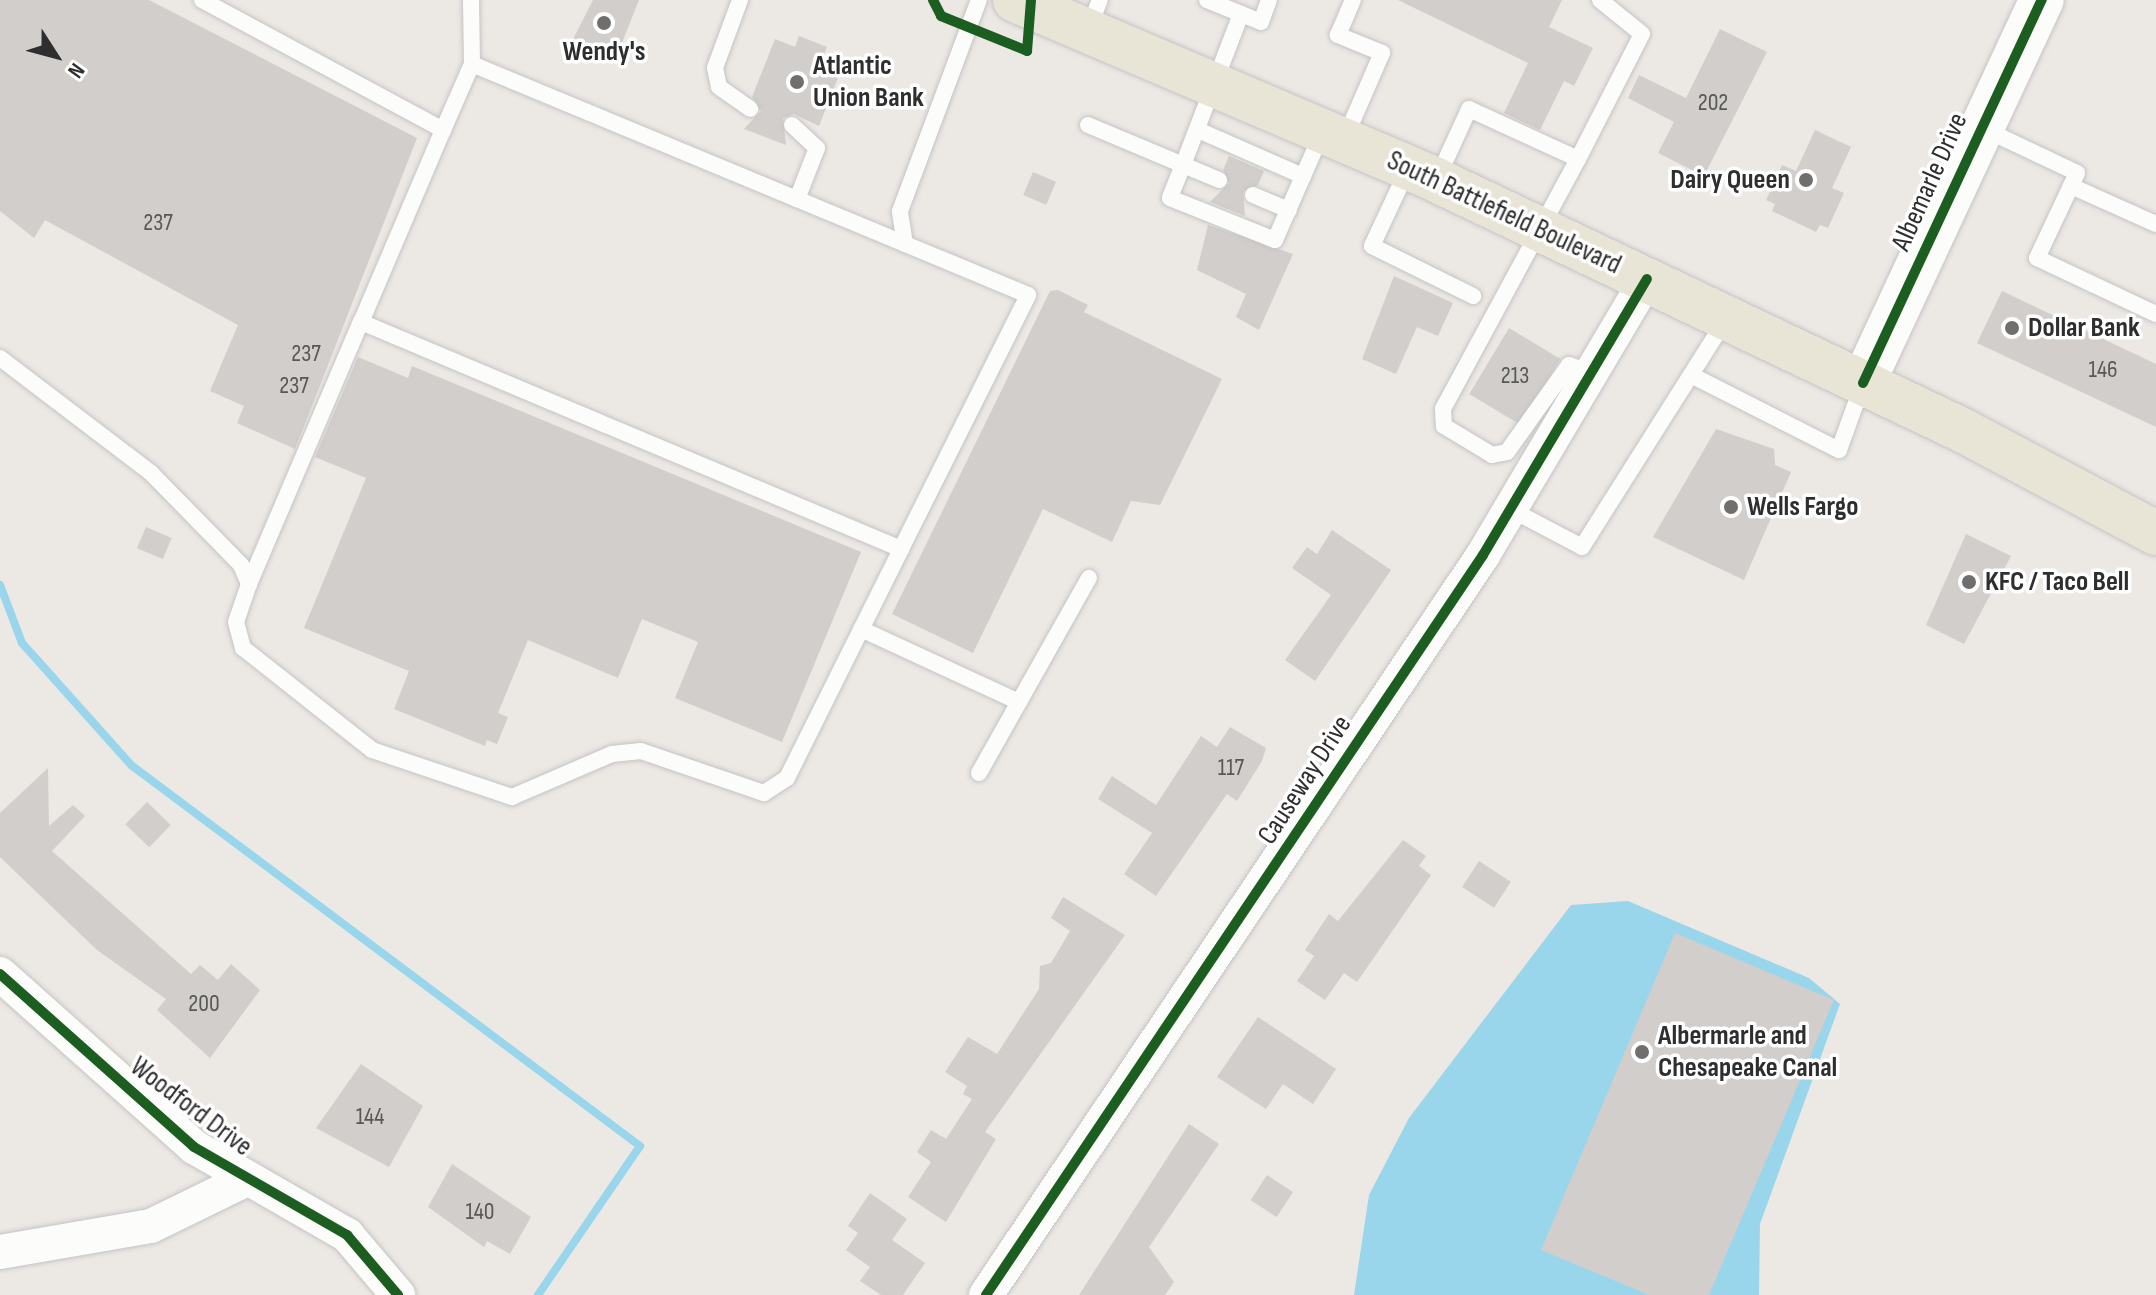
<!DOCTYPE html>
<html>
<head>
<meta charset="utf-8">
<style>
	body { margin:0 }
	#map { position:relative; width:2156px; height:1295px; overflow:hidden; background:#ece8e4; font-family:"Sofia Sans Condensed",sans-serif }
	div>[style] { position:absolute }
	.water>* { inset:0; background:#99d6ec }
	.stream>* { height:8px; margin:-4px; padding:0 4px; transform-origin:4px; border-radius:4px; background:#99d6ec }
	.building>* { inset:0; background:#d1cecb; transform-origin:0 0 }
	.roads { filter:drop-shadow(0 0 2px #c5c4c5) drop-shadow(0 0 2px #c5c4c5) }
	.lane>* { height:16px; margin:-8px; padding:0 8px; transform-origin:8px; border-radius:8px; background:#fcfcfb }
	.street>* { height:34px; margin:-17px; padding:0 17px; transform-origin:17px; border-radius:17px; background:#fcfcfb }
	.secondary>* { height:44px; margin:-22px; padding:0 22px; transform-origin:22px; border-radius:22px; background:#fcfcfb }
	.primary>* { height:44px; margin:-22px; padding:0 22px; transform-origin:22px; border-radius:22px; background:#e8e4d6 }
	.cycleway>* { height:10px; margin:-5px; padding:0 5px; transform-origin:5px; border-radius:5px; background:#1b5e20 }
	.dots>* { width:22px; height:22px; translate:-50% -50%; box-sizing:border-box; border:4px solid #fff; border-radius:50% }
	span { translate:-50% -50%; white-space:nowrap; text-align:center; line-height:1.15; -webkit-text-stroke:7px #fff; paint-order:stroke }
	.number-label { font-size:24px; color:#585857 }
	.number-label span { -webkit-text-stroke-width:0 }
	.poi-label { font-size:28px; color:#2e2e2e; font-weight:700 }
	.left { translate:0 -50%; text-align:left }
	.right { translate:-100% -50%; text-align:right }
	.street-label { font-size:28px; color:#2e2e2e }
	.north { position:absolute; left:16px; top:16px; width:80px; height:80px; -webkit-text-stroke:6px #fff; paint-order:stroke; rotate:126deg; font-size:22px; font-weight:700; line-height:32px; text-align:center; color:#2e2e2e }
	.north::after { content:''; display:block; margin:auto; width:28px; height:36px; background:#2e2e2e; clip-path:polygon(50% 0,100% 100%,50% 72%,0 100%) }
</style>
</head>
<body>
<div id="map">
	<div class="water">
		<div style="clip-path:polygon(1628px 901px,1809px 978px,1840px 1004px,1760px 1224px,1759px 1295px,1354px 1295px,1369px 1195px,1409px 1118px,1571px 905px)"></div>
	</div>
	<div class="stream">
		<div style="left:0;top:585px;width:62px;rotate:69.2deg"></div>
		<div style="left:22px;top:643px;width:164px;rotate:48.2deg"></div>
		<div style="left:131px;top:765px;width:636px;rotate:36.82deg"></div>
		<div style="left:640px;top:1146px;width:181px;rotate:124.4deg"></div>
	</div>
	<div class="building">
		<div style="clip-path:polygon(0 0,149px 0,417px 138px,295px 449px,237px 423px,244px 406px,210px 391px,238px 325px,45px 220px,34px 238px,0 211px)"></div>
		<div style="clip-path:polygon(593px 0,639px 0,617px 55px,596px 47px,590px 61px,567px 51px)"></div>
		<div style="clip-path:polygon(1398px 0,1562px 0,1549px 27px,1593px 48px,1574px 86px,1564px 81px,1540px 130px,1504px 113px,1528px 63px)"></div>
		<div style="clip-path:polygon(1720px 29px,1767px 52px,1704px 176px,1658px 153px,1674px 122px,1628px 98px,1639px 75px,1686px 98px)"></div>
		<div style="clip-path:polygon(799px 36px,827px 47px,823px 57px,843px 65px,819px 126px,794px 114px,783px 118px,786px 145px,744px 129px,761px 111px,752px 97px,775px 39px,795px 47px)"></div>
		<div style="clip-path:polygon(1815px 130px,1851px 147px,1832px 188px,1844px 193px,1828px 228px,1820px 225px,1816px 232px,1772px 211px,1775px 204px,1766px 200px,1782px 165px,1796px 171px)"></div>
		<div style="clip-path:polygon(1229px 156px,1264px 171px,1258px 185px,1243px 192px,1245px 216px,1210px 202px,1229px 183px,1223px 170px)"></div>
		<div style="left:1033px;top:172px;width:25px;height:25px;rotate:23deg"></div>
		<div style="clip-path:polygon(1208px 225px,1293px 254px,1259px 330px,1236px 317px,1246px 294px,1197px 270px)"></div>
		<div style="clip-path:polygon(1394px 276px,1453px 303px,1438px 336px,1417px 327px,1396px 374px,1362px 359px)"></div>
		<div style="clip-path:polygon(1058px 290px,1088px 305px,1084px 312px,1222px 379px,1160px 505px,1131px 501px,1112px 542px,1043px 509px,973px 653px,892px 614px,1050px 291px)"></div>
		<div style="clip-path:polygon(2002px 291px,2156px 364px,2156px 427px,1977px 343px)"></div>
		<div style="left:1509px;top:328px;width:60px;height:77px;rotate:31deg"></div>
		<div style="clip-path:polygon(358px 357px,408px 378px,412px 366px,861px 552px,782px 742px,675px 698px,698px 642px,642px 619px,618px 678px,528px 640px,498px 713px,508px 717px,497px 744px,487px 740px,485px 746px,394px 709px,409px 671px,304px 628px,366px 478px,315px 457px)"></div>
		<div style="clip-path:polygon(1716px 429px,1774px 449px,1775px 465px,1791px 472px,1744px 580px,1653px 537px)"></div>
		<div style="left:146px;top:527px;width:28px;height:23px;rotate:23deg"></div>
		<div style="clip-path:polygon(1332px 530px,1391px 570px,1315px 681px,1285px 660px,1331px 595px,1292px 568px,1307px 547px,1317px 554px)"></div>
		<div style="clip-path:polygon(1966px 534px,2011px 556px,1964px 644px,1926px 625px)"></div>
		<div style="clip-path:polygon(1230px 727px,1266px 748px,1262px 761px,1237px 801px,1227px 794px,1156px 896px,1124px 874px,1152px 833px,1098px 799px,1112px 776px,1156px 805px,1201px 736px,1217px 747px)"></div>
		<div style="clip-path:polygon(48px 768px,49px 826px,73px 805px,85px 816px,52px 851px,191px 974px,200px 965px,218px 980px,231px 964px,260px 990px,210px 1058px,157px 1010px,166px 999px,97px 950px,0 857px,0 813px)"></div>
		<div style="left:147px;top:802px;width:33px;height:31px;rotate:44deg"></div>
		<div style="clip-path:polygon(1403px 840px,1426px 856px,1419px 866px,1431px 875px,1357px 982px,1344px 973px,1325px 1000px,1297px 981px,1314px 956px,1305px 950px,1329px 914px,1338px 921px)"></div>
		<div style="left:1479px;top:861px;width:38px;height:31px;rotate:33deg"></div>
		<div style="clip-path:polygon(1063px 897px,1125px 935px,985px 1132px,996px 1139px,946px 1222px,908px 1197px,931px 1162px,917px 1152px,931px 1130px,946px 1139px,972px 1099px,963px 1094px,967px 1086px,945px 1072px,968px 1037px,997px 1054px,1039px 989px,1040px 966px,1051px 963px,1070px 931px,1051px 918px)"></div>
		<div style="clip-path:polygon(1675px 933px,1834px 1000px,1709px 1295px,1649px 1295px,1541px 1250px)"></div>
		<div style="clip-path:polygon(1258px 1017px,1336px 1069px,1313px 1104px,1283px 1084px,1266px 1109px,1217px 1077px)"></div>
		<div style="clip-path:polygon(361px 1064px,423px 1106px,389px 1167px,316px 1128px)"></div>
		<div style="clip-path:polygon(1189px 1124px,1219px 1144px,1149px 1247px,1174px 1282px,1165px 1295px,1079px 1295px)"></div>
		<div style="clip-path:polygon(452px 1164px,531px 1217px,510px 1254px,487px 1241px,484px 1247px,428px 1207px)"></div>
		<div style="left:1267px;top:1175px;width:31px;height:30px;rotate:33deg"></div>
		<div style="clip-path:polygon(870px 1193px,907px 1219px,892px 1240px,925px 1263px,903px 1295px,881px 1295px,860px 1281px,870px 1267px,846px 1250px,858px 1233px,848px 1226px)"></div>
	</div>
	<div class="roads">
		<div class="lane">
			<div style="left:202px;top:0;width:274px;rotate:28.3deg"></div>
			<div style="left:443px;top:130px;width:209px;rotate:113.1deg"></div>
			<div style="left:361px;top:322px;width:586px;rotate:22.8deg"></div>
			<div style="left:901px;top:549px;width:284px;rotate:-63.4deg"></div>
			<div style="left:1028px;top:295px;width:602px;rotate:-157.44deg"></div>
			<div style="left:740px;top:0;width:72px;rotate:110.2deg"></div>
			<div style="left:715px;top:68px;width:19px;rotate:78deg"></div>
			<div style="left:719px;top:87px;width:38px;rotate:35deg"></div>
			<div style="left:1207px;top:0;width:58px;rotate:22.2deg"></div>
			<div style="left:1261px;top:22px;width:23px;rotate:-70deg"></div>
			<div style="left:1089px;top:28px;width:30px;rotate:-69deg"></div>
			<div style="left:792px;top:125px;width:34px;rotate:43deg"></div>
			<div style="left:817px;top:148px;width:55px;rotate:111.4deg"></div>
			<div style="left:1088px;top:125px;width:103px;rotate:22.8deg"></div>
			<div style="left:1183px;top:165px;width:162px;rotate:-69deg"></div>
			<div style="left:1982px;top:128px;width:105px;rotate:25.3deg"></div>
			<div style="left:2077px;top:173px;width:94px;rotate:115.2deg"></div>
			<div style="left:2037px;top:258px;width:132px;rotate:25.2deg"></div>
			<div style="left:443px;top:130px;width:72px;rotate:-66.3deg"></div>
			<div style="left:472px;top:64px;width:64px;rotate:-90.9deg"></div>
			<div style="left:1198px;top:130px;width:115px;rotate:23.7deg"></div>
			<div style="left:1345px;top:138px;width:93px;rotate:-66.5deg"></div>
			<div style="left:1382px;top:53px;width:48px;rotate:-157.8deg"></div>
			<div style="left:1338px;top:35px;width:38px;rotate:-67deg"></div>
			<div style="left:1578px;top:159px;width:140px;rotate:-62.9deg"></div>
			<div style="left:1642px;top:34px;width:54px;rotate:-141deg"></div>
			<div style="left:1408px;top:169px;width:85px;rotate:115.1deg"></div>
			<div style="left:1372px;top:246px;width:113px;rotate:26.3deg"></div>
			<div style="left:1437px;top:179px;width:77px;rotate:-65.4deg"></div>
			<div style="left:1469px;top:109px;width:120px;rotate:24.6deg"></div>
			<div style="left:1578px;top:159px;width:284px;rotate:118.4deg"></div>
			<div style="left:1443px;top:409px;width:17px;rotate:87deg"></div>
			<div style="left:1444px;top:426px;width:56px;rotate:31.1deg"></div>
			<div style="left:1492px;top:455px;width:15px;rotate:-11deg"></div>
			<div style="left:1507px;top:452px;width:107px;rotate:-54.5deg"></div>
			<div style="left:1569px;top:365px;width:24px;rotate:19deg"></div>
			<div style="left:1219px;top:180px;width:39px;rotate:-157deg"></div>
			<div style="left:1183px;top:165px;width:35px;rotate:112deg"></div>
			<div style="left:1170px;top:198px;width:113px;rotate:21.8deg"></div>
			<div style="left:1275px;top:240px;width:117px;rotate:-66.3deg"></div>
			<div style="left:2071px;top:186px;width:93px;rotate:24.1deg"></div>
			<div style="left:1253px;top:195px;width:39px;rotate:23deg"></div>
			<div style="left:905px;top:244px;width:33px;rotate:-99deg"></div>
			<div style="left:900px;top:211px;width:225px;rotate:-69.5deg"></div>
			<div style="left:0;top:358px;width:190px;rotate:37.3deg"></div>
			<div style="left:151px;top:473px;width:129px;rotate:45.6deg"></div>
			<div style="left:241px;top:565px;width:21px;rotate:67deg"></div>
			<div style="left:249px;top:584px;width:40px;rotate:108.9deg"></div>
			<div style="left:236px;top:622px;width:27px;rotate:75deg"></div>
			<div style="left:243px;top:648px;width:164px;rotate:38.3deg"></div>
			<div style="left:372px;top:750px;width:148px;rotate:18.6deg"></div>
			<div style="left:512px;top:797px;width:109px;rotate:-23.3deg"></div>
			<div style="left:612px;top:754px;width:29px;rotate:-6deg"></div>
			<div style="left:641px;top:751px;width:130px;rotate:18.9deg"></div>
			<div style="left:764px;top:793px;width:27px;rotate:-33deg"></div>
			<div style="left:787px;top:778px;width:256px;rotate:-63.5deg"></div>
			<div style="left:1691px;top:375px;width:166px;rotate:26.9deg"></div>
			<div style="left:1839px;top:450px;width:68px;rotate:-70.2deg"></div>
			<div style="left:1510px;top:509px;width:81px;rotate:27.8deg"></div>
			<div style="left:1582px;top:547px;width:270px;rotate:-57.7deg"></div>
			<div style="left:249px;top:584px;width:285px;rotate:-66.9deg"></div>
			<div style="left:861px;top:629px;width:174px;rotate:24.8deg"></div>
			<div style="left:979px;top:773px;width:224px;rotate:-60.6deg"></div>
		</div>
		<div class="street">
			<div style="left:0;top:974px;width:260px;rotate:41.7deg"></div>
			<div style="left:194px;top:1147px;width:177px;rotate:29.9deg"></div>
			<div style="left:347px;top:1235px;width:79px;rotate:49.6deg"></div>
			<div style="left:0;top:1252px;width:153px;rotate:-9.8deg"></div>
			<div style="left:151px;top:1226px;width:107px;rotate:-26.1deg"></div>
			<div style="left:986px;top:1295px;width:891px;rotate:-56.11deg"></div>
			<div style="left:1483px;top:555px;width:321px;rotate:-59.3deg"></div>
		</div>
		<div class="secondary">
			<div style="left:1863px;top:383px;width:423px;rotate:-65deg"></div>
		</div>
		<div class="primary">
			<div style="left:1015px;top:0;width:458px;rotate:23.1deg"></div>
			<div style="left:1436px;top:180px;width:582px;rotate:25.42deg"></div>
			<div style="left:1962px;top:430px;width:220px;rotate:28deg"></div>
		</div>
	</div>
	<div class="cycleway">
		<div style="left:933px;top:0;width:18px;rotate:63deg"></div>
		<div style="left:941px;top:16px;width:93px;rotate:22.1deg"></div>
		<div style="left:1027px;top:51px;width:51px;rotate:-85.5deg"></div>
		<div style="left:1863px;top:383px;width:423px;rotate:-65deg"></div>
		<div style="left:0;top:974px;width:260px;rotate:41.7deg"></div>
		<div style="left:194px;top:1147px;width:177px;rotate:29.9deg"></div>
		<div style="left:347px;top:1235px;width:79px;rotate:49.6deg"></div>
		<div style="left:986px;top:1295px;width:891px;rotate:-56.11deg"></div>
		<div style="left:1483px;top:555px;width:321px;rotate:-59.3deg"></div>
	</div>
	<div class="dots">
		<div style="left:604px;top:23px;background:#706f6e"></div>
		<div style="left:797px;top:82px;background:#706f6e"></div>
		<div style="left:1806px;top:180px;background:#706f6e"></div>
		<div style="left:2012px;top:328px;background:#706f6e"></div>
		<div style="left:1731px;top:507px;background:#706f6e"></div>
		<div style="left:1969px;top:582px;background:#706f6e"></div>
		<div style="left:1642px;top:1052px;background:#706f6e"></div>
	</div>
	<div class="number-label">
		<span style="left:1713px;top:103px">202</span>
		<span style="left:158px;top:223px">237</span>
		<span style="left:306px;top:354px">237</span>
		<span style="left:2103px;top:370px">146</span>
		<span style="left:1515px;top:376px">213</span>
		<span style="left:294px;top:386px">237</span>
		<span style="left:1231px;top:768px">117</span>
		<span style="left:204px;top:1004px">200</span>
		<span style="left:370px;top:1117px">144</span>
		<span style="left:480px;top:1212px">140</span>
	</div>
	<div class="poi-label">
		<span style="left:604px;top:52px">Wendy's</span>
		<span class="left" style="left:813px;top:82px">Atlantic<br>Union Bank</span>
		<span class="right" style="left:1790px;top:180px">Dairy Queen</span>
		<span class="left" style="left:2028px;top:328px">Dollar Bank</span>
		<span class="left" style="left:1747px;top:507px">Wells Fargo</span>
		<span class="left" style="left:1985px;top:582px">KFC / Taco Bell</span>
		<span class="left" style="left:1658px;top:1052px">Albermarle and<br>Chesapeake Canal</span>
	</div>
	<div class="street-label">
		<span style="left:1930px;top:182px;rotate:-66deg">Albemarle Drive</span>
		<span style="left:1504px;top:213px;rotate:25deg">South Battlefield Boulevard</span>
		<span style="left:1305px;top:780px;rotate:-57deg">Causeway Drive</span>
		<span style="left:191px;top:1107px;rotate:37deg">Woodford Drive</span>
	</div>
	<div class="north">N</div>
</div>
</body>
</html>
